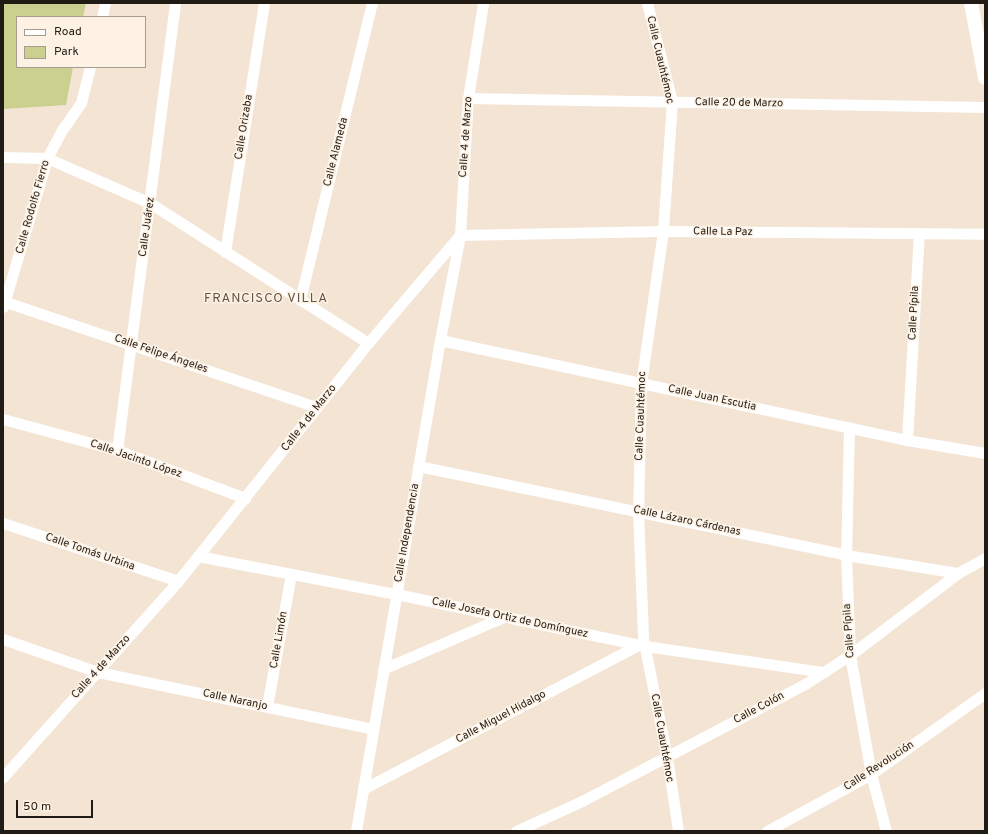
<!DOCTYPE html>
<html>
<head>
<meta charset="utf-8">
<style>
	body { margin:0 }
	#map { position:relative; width:988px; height:834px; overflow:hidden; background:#f3e4d3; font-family:Overpass,sans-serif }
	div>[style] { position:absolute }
	.green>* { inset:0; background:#cbd08e }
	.minor>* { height:11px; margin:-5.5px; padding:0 5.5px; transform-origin:5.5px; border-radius:5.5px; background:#fff }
	.tertiary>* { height:14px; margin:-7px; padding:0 7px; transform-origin:7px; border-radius:7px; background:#fff }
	span { translate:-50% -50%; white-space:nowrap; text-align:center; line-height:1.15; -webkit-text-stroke:3px #fef2e4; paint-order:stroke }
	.street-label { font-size:11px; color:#211b15 }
	.quarter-label { font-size:13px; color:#605345; letter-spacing:1px }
	.frame { position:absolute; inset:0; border:4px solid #211b15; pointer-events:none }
	.legend { position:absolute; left:16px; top:16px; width:130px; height:52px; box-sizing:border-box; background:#fef2e4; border:1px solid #a69c91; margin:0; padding:5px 7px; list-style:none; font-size:12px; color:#211b15 }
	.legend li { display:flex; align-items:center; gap:8px; height:20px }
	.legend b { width:20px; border:1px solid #a69c91 }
	.scale { position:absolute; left:16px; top:800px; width:77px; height:18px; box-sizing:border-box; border:2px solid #211b15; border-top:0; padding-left:5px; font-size:12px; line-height:14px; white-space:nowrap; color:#211b15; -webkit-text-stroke:3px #fef2e4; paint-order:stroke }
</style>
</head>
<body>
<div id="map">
	<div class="green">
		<div style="clip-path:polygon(3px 3px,86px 3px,83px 17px,17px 17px,17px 67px,73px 67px,66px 105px,3px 109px)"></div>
	</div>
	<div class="minor">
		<div style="left:647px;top:3px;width:101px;rotate:75.7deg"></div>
		<div style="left:672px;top:101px;width:130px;rotate:94deg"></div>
		<div style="left:663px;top:231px;width:154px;rotate:98.2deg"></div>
		<div style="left:641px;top:383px;width:128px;rotate:91.3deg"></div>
		<div style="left:638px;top:511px;width:127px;rotate:87.7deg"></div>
		<div style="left:643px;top:638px;width:121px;rotate:78.6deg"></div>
		<div style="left:667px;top:757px;width:75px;rotate:81.5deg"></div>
		<div style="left:102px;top:17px;width:14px;rotate:-78deg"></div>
		<div style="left:468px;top:98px;width:517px;rotate:1deg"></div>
		<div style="left:3px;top:157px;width:44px;rotate:1.3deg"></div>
		<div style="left:47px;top:158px;width:112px;rotate:23.6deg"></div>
		<div style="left:150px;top:203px;width:259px;rotate:32.7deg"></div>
		<div style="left:460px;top:235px;width:203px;rotate:-1.1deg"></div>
		<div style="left:663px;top:231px;width:322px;rotate:0.5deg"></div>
		<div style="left:225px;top:252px;width:252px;rotate:-81.1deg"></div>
		<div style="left:300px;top:300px;width:306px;rotate:-76.4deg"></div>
		<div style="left:3px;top:301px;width:331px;rotate:18.7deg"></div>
		<div style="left:3px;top:307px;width:155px;rotate:-73.5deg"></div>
		<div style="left:47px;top:158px;width:32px;rotate:-62deg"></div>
		<div style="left:62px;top:130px;width:33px;rotate:-55deg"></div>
		<div style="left:81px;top:103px;width:37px;rotate:-76deg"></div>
		<div style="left:440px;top:340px;width:478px;rotate:12.1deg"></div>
		<div style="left:907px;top:440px;width:79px;rotate:9.5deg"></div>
		<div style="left:3px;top:419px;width:118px;rotate:15.2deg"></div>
		<div style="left:117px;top:450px;width:137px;rotate:20.6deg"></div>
		<div style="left:849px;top:427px;width:128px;rotate:91.3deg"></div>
		<div style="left:846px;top:555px;width:100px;rotate:87.7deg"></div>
		<div style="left:850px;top:655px;width:121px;rotate:80deg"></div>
		<div style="left:871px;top:774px;width:59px;rotate:75.3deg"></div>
		<div style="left:907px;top:440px;width:206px;rotate:-86.7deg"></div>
		<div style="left:117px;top:450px;width:451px;rotate:-82.6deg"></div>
		<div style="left:418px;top:466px;width:437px;rotate:11.7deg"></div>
		<div style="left:846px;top:555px;width:113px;rotate:9.1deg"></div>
		<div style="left:3px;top:523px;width:184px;rotate:18.3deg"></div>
		<div style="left:198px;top:556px;width:202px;rotate:10.9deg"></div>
		<div style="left:396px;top:594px;width:254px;rotate:11.8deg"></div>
		<div style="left:645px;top:646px;width:181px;rotate:8.3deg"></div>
		<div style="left:3px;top:639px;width:101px;rotate:19.2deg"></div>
		<div style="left:98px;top:672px;width:281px;rotate:11.7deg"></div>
		<div style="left:383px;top:669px;width:132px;rotate:-23.3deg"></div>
		<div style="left:267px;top:706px;width:134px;rotate:-79.7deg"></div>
		<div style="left:3px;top:777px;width:263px;rotate:-48.2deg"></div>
		<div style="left:178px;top:581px;width:305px;rotate:-51.4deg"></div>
		<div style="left:368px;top:343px;width:142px;rotate:-49.6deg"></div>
		<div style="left:363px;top:789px;width:310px;rotate:-27.6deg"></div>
		<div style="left:356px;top:831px;width:498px;rotate:-80.3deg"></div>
		<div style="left:440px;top:340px;width:107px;rotate:-79.2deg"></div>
		<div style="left:460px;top:235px;width:137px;rotate:-86.7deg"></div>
		<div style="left:468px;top:98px;width:96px;rotate:-81deg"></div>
		<div style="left:516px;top:831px;width:72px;rotate:-24.4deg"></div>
		<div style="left:582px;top:801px;width:252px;rotate:-27.7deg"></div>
		<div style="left:805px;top:684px;width:54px;rotate:-32.8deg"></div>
		<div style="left:850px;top:655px;width:136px;rotate:-37.2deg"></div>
		<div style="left:958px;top:573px;width:31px;rotate:-29deg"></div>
		<div style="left:767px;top:831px;width:119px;rotate:-28.7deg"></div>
		<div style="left:871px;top:774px;width:140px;rotate:-35.4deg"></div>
	</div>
	<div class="tertiary">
		<div style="left:971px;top:3px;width:76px;rotate:79.4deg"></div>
	</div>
	<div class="street-label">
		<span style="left:660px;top:60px;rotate:77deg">Calle Cuauhtémoc</span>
		<span style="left:739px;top:103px;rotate:1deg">Calle 20 de Marzo</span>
		<span style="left:244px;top:127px;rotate:-81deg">Calle Orizaba</span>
		<span style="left:466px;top:137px;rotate:-86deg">Calle 4 de Marzo</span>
		<span style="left:336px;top:152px;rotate:-76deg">Calle Alameda</span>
		<span style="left:33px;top:207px;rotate:-74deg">Calle Rodolfo Fierro</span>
		<span style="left:147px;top:227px;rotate:-82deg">Calle Juárez</span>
		<span style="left:723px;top:232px;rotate:1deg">Calle La Paz</span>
		<span style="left:914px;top:313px;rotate:-87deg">Calle Pípila</span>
		<span style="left:161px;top:354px;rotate:19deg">Calle Felipe Ángeles</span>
		<span style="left:712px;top:398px;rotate:12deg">Calle Juan Escutia</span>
		<span style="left:641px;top:416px;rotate:-88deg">Calle Cuauhtémoc</span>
		<span style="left:309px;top:418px;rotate:-52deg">Calle 4 de Marzo</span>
		<span style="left:136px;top:459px;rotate:19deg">Calle Jacinto López</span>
		<span style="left:687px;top:521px;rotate:12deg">Calle Lázaro Cárdenas</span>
		<span style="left:407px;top:533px;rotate:-80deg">Calle Independencia</span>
		<span style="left:90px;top:552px;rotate:19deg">Calle Tomás Urbina</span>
		<span style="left:510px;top:618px;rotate:12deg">Calle Josefa Ortiz de Domínguez</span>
		<span style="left:849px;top:631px;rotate:-94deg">Calle Pípila</span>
		<span style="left:279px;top:640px;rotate:-80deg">Calle Limón</span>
		<span style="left:101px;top:667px;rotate:-48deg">Calle 4 de Marzo</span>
		<span style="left:235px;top:700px;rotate:12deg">Calle Naranjo</span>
		<span style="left:759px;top:708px;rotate:-28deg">Calle Colón</span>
		<span style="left:501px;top:717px;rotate:-28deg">Calle Miguel Hidalgo</span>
		<span style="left:662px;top:738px;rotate:80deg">Calle Cuauhtémoc</span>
		<span style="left:879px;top:766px;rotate:-33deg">Calle Revolución</span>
	</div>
	<div class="quarter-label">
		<span style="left:266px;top:299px">FRANCISCO VILLA</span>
	</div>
	<div class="frame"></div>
	<ul class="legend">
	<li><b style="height:5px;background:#fff"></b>Road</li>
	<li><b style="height:11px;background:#cbd08e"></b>Park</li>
	</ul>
	<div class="scale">50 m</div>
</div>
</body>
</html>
